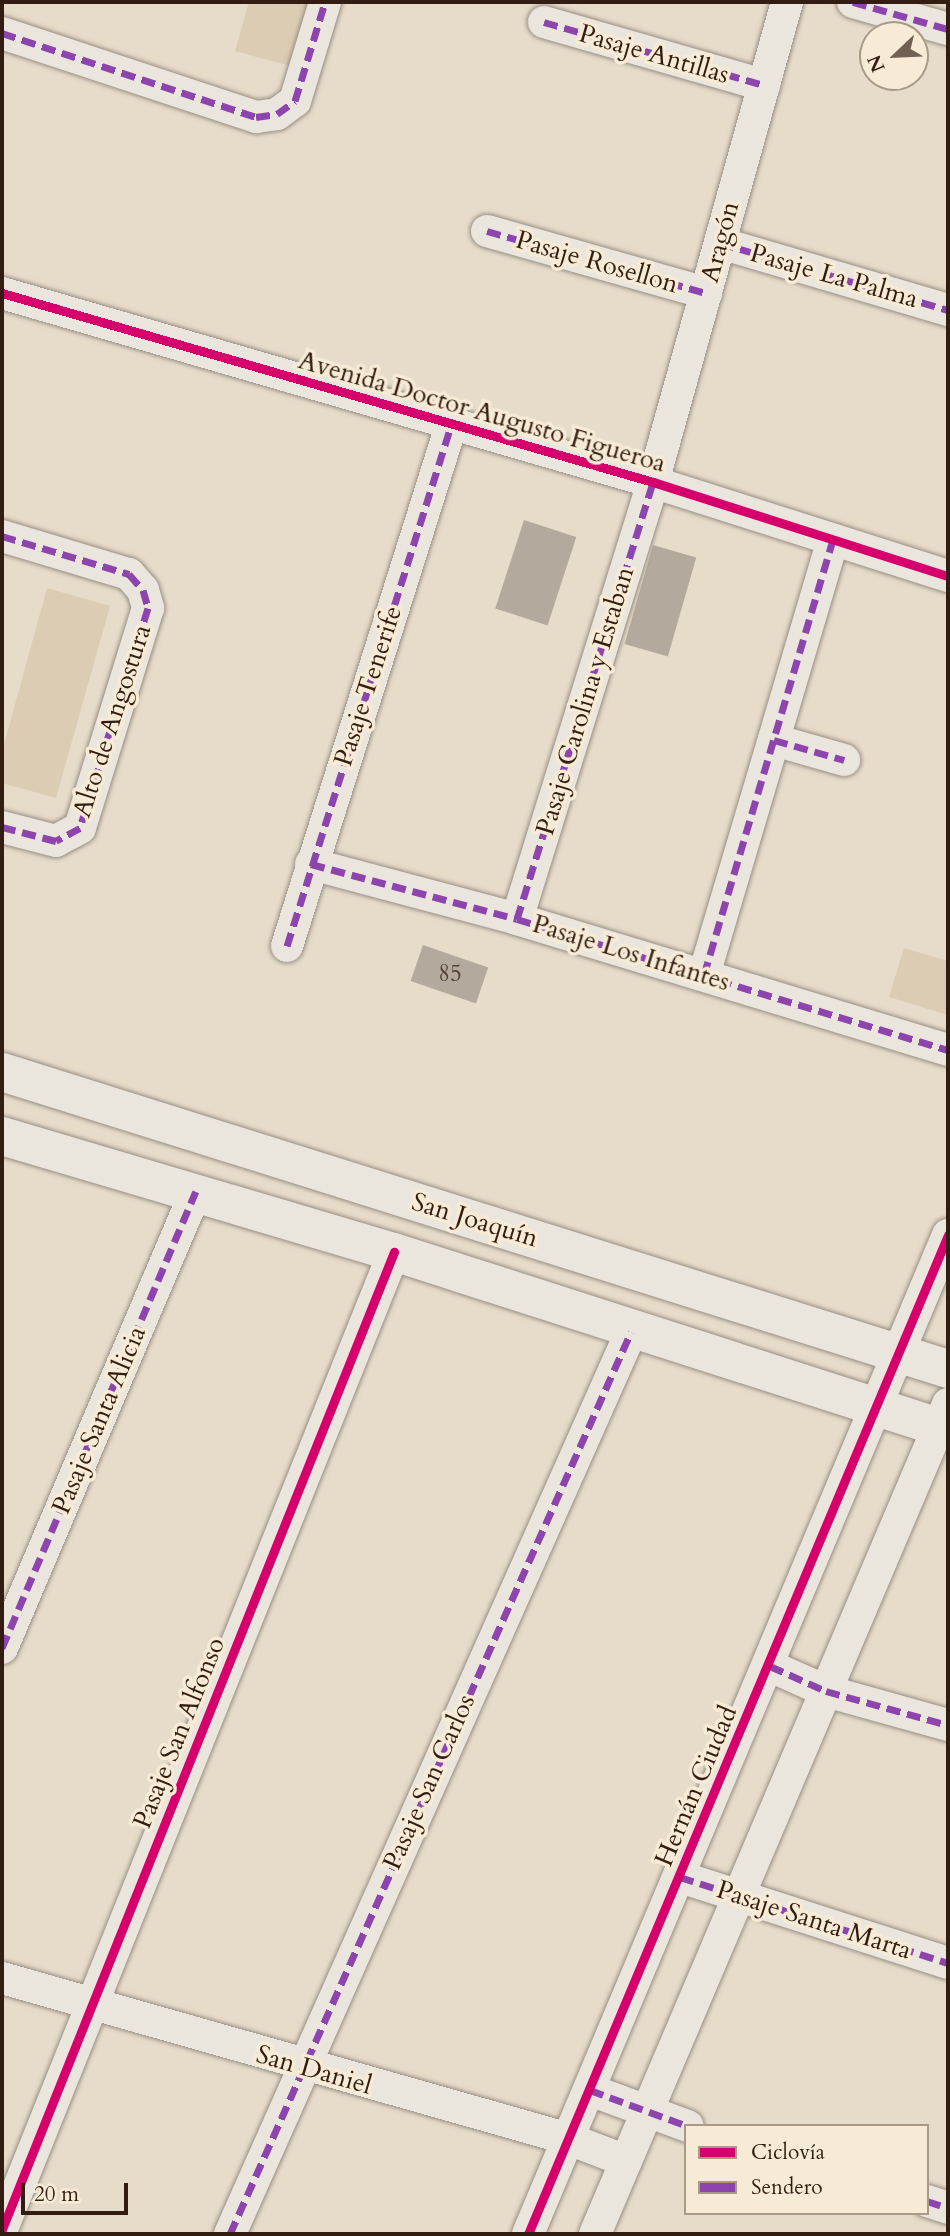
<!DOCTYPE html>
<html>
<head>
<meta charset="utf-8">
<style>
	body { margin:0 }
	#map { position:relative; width:950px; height:2236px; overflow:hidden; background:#e7dcca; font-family:Cardo,serif }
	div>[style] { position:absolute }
	.green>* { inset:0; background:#dbccb3 }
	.building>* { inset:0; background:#b3aa9d; transform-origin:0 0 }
	.roads { filter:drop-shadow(0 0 2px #988e83) drop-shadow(0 0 2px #988e83) }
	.street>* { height:32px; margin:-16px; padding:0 16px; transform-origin:16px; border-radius:16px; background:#ebe6dd }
	.secondary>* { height:38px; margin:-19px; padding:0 19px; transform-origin:19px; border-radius:19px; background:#ebe6dd }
	.quiet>* { height:7px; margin-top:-3.5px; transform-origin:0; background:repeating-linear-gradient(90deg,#8e44ad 0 14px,transparent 0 21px) }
	.cycleway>* { height:9px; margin:-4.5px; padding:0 4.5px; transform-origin:4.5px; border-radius:4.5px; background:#d6006c }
	span { translate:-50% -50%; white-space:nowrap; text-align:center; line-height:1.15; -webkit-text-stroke:7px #f7ebd5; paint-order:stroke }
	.number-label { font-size:23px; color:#534035 }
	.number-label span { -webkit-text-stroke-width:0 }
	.street-label { font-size:26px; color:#331d12 }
	.frame { position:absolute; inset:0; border:4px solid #331d12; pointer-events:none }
	.legend { position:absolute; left:684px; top:2124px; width:245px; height:91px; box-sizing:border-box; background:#f7ebd5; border:2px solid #a99987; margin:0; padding:9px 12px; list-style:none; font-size:21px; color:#331d12 }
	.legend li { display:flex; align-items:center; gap:14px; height:35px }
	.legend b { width:35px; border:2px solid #a99987 }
	.north { position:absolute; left:859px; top:21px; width:70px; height:70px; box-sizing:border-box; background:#f7ebd5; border:2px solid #a99987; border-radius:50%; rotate:247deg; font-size:19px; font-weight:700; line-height:28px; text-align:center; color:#331d12 }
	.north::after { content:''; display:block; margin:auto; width:24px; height:32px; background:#726052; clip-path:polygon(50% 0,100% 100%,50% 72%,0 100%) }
	.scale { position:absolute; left:21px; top:2183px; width:107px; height:32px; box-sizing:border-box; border:4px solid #331d12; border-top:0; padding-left:9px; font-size:21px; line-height:24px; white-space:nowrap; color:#331d12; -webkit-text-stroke:5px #f7ebd5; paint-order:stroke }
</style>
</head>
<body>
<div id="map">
	<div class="green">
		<div style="clip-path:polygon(249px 2px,316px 2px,298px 68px,235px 51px)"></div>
		<div style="clip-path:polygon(47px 588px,110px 606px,56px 798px,2px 783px,2px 752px)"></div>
		<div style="clip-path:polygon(904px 948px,948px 961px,948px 1015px,889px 997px)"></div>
	</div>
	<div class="building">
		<div style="left:524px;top:520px;width:55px;height:93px;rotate:18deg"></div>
		<div style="left:653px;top:545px;width:45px;height:103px;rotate:16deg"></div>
		<div style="left:423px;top:945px;width:69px;height:38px;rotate:19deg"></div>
	</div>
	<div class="roads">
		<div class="street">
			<div style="left:853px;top:2px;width:99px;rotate:15.9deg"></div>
			<div style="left:544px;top:22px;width:229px;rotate:16deg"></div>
			<div style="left:2px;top:33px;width:268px;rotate:18.3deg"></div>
			<div style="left:256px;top:117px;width:21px;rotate:-8deg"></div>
			<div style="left:277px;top:114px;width:22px;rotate:-36deg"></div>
			<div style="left:295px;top:101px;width:103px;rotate:-73.1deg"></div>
			<div style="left:487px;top:231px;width:228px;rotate:15.8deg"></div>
			<div style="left:720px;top:243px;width:238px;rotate:16.4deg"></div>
			<div style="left:2px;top:293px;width:678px;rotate:16.19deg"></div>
			<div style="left:653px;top:482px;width:310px;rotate:17.7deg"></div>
			<div style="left:2px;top:536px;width:133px;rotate:16.7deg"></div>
			<div style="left:129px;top:574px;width:21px;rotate:49deg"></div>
			<div style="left:143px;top:590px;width:19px;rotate:74deg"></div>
			<div style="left:148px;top:608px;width:230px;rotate:107.2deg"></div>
			<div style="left:80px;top:828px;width:27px;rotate:152deg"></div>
			<div style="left:56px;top:841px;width:56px;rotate:-165.5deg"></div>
			<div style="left:774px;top:740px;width:73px;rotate:15.9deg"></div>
			<div style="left:311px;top:864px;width:213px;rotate:14.9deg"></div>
			<div style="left:517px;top:919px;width:450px;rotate:16.9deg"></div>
			<div style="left:517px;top:919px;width:458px;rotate:-72.7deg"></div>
			<div style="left:653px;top:482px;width:498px;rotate:-74.4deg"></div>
			<div style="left:287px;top:946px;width:545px;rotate:-72.5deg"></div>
			<div style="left:704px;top:975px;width:454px;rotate:-73.5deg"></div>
			<div style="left:2px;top:1648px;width:496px;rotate:-67deg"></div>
			<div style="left:770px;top:1666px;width:61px;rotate:24.1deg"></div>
			<div style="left:826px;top:1691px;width:127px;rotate:15.6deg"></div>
			<div style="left:680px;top:1877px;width:281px;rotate:17.8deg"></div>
			<div style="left:2px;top:1978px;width:589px;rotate:15.85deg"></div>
			<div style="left:569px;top:2139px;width:61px;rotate:21.1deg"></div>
			<div style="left:590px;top:2090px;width:104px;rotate:20.2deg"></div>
			<div style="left:927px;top:2201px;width:22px;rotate:18deg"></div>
			<div style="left:2px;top:2229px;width:1053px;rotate:-68.14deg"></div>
			<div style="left:230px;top:2234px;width:987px;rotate:-66.03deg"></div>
			<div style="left:528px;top:2234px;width:1084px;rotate:-67.2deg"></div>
			<div style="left:595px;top:2234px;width:902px;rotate:-66.96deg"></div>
		</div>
		<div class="secondary">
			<div style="left:2px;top:1072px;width:992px;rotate:17.43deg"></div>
			<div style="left:2px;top:1136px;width:409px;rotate:16.5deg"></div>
			<div style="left:394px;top:1252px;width:582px;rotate:17.81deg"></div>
		</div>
	</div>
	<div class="quiet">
		<div style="left:853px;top:2px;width:99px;rotate:15.9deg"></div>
		<div style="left:544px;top:22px;width:229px;rotate:16deg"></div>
		<div style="left:2px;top:33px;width:268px;rotate:18.3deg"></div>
		<div style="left:256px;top:117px;width:21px;rotate:-8deg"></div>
		<div style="left:277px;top:114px;width:22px;rotate:-36deg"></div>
		<div style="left:295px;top:101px;width:103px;rotate:-73.1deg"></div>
		<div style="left:487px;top:231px;width:228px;rotate:15.8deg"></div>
		<div style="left:720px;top:243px;width:238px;rotate:16.4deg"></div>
		<div style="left:2px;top:536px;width:133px;rotate:16.7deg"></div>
		<div style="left:129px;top:574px;width:21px;rotate:49deg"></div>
		<div style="left:143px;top:590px;width:19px;rotate:74deg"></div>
		<div style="left:148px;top:608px;width:230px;rotate:107.2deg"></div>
		<div style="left:80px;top:828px;width:27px;rotate:152deg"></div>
		<div style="left:56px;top:841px;width:56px;rotate:-165.5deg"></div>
		<div style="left:774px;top:740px;width:73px;rotate:15.9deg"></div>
		<div style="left:311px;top:864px;width:213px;rotate:14.9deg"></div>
		<div style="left:517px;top:919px;width:450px;rotate:16.9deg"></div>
		<div style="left:517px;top:919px;width:458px;rotate:-72.7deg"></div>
		<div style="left:287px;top:946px;width:545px;rotate:-72.5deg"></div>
		<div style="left:704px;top:975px;width:454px;rotate:-73.5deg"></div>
		<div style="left:2px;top:1648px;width:496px;rotate:-67deg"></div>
		<div style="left:770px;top:1666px;width:61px;rotate:24.1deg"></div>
		<div style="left:826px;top:1691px;width:127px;rotate:15.6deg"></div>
		<div style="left:680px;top:1877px;width:281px;rotate:17.8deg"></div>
		<div style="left:590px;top:2090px;width:104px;rotate:20.2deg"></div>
		<div style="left:927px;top:2201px;width:22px;rotate:18deg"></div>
		<div style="left:230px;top:2234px;width:987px;rotate:-66.03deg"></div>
	</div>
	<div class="cycleway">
		<div style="left:2px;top:293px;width:678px;rotate:16.19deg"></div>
		<div style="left:653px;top:482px;width:310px;rotate:17.7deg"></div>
		<div style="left:2px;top:2229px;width:1053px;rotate:-68.14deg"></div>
		<div style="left:528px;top:2234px;width:1084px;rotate:-67.2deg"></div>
	</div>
	<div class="number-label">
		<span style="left:450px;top:974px">85</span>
	</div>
	<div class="street-label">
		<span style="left:654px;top:54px;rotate:16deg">Pasaje Antillas</span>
		<span style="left:720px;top:242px;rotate:-75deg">Aragón</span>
		<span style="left:597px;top:262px;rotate:16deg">Pasaje Rosellon</span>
		<span style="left:834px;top:276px;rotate:16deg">Pasaje La Palma</span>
		<span style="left:482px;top:412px;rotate:16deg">Avenida Doctor Augusto Figueroa</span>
		<span style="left:368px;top:686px;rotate:-72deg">Pasaje Tenerife</span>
		<span style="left:585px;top:701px;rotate:-73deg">Pasaje Carolina y Estaban</span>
		<span style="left:112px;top:721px;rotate:-72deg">Alto de Angostura</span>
		<span style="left:631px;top:953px;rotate:17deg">Pasaje Los Infantes</span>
		<span style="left:475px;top:1220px;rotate:17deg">San Joaquín</span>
		<span style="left:99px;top:1420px;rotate:-67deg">Pasaje Santa Alicia</span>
		<span style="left:179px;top:1733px;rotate:-68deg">Pasaje San Alfonso</span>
		<span style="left:429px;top:1782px;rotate:-66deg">Pasaje San Carlos</span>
		<span style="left:696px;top:1786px;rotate:-67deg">Hernán Ciudad</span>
		<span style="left:814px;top:1920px;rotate:18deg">Pasaje Santa Marta</span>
		<span style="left:314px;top:2070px;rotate:16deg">San Daniel</span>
	</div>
	<div class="frame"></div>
	<ul class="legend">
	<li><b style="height:9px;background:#d6006c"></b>Ciclovía</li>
	<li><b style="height:9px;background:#8e44ad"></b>Sendero</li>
	</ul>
	<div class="north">N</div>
	<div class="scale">20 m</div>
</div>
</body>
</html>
